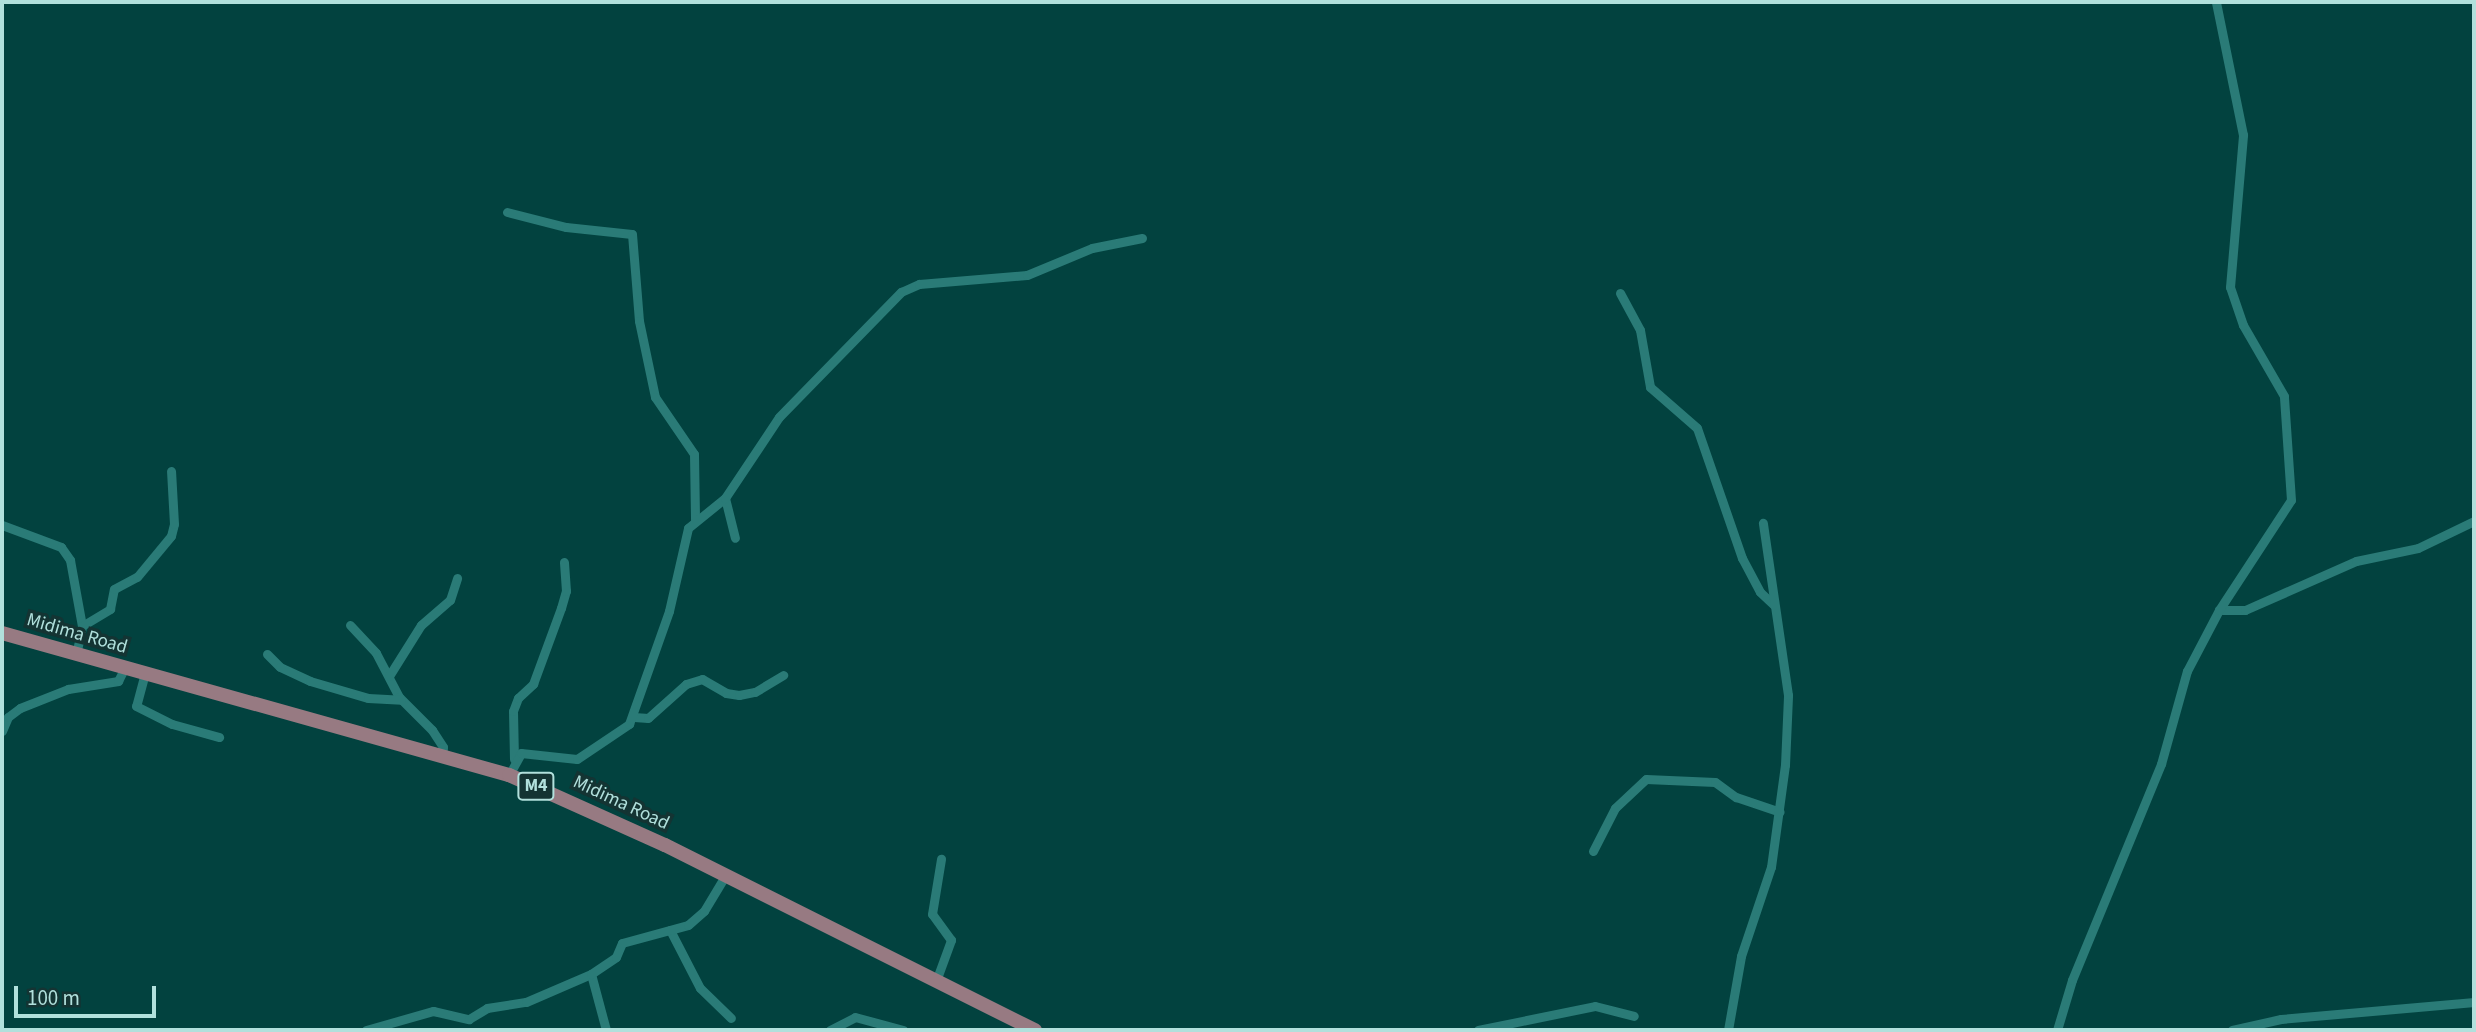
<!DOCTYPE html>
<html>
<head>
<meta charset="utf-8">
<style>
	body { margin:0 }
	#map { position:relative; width:2476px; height:1032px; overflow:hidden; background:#02423f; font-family:"Source Sans 3",sans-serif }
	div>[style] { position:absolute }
	.street>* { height:9px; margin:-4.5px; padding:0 4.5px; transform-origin:4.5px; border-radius:4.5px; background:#2a7b77 }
	.primary>* { height:14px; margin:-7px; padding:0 7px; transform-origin:7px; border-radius:7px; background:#977a82 }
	span { translate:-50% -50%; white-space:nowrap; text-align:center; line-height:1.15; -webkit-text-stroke:7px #143433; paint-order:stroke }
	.shield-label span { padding:2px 5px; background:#143433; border:2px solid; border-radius:5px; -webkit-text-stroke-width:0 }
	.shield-label { font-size:18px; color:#b1e0dc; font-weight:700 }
	.street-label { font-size:19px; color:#b1e0dc }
	.frame { position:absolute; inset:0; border:4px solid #b1e0dc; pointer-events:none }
	.scale { position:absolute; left:14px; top:986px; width:142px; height:32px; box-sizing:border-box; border:4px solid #b1e0dc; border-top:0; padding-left:9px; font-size:21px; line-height:24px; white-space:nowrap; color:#b1e0dc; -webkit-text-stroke:5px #143433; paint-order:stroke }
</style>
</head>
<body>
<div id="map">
	<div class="street">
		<div style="left:507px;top:212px;width:61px;rotate:14.3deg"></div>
		<div style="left:566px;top:227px;width:66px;rotate:6.1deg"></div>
		<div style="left:632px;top:234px;width:87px;rotate:85.4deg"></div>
		<div style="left:639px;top:321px;width:78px;rotate:78.1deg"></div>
		<div style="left:655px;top:397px;width:69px;rotate:55.6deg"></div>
		<div style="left:694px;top:454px;width:67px;rotate:89.1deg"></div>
		<div style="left:1620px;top:293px;width:42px;rotate:61.6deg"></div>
		<div style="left:1640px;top:330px;width:58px;rotate:80deg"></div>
		<div style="left:1650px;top:387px;width:62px;rotate:41.1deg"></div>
		<div style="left:1697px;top:428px;width:138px;rotate:70.9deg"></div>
		<div style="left:1742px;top:558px;width:38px;rotate:62deg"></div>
		<div style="left:1760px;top:592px;width:19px;rotate:43deg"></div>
		<div style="left:725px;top:498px;width:41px;rotate:76deg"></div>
		<div style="left:2px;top:525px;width:63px;rotate:20.4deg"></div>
		<div style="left:61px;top:547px;width:16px;rotate:55deg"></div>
		<div style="left:70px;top:560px;width:67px;rotate:79.7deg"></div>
		<div style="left:2219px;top:610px;width:26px"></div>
		<div style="left:2245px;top:610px;width:121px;rotate:-23.8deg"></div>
		<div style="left:2356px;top:561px;width:63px;rotate:-11.8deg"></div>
		<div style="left:2418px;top:548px;width:62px;rotate:-25.7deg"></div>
		<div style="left:350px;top:625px;width:38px;rotate:47deg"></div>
		<div style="left:376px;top:653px;width:50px;rotate:62.4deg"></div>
		<div style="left:399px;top:697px;width:47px;rotate:45deg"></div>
		<div style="left:432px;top:730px;width:20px;rotate:57deg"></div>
		<div style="left:443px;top:747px;width:11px;rotate:95deg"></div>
		<div style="left:267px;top:654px;width:18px;rotate:45deg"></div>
		<div style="left:280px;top:667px;width:33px;rotate:25deg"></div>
		<div style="left:310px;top:681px;width:60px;rotate:16.3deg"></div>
		<div style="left:368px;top:698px;width:33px;rotate:3deg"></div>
		<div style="left:76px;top:655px;width:30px;rotate:-78deg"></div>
		<div style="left:82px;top:626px;width:33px;rotate:-31deg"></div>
		<div style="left:110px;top:609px;width:20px;rotate:-79deg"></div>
		<div style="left:114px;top:589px;width:26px;rotate:-28deg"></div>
		<div style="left:137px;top:577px;width:53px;rotate:-50.3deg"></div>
		<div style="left:171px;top:536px;width:12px;rotate:-76deg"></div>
		<div style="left:174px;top:524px;width:53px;rotate:-93.2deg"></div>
		<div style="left:145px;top:673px;width:34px;rotate:105deg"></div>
		<div style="left:136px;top:706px;width:40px;rotate:26.6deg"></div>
		<div style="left:172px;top:724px;width:49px;rotate:15.5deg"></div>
		<div style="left:389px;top:676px;width:60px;rotate:-57.9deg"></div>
		<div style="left:421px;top:625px;width:38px;rotate:-41deg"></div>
		<div style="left:450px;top:600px;width:23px;rotate:-72deg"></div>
		<div style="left:634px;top:717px;width:14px;rotate:4deg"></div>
		<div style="left:648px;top:718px;width:51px;rotate:-41.8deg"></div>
		<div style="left:686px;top:684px;width:17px;rotate:-17deg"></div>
		<div style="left:702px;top:679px;width:28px;rotate:30deg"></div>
		<div style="left:726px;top:693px;width:13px;rotate:9deg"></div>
		<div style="left:739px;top:695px;width:16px;rotate:-11deg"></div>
		<div style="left:755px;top:692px;width:33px;rotate:-31deg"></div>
		<div style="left:2px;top:731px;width:15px;rotate:-67deg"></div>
		<div style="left:8px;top:717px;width:15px;rotate:-37deg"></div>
		<div style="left:20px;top:708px;width:52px;rotate:-21.6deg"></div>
		<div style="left:68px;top:689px;width:51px;rotate:-9.1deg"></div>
		<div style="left:118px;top:681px;width:16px;rotate:-63deg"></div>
		<div style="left:514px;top:759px;width:48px;rotate:-91.2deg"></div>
		<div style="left:513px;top:711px;width:14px;rotate:-69deg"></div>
		<div style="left:518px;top:698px;width:21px;rotate:-43deg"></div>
		<div style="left:533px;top:684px;width:81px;rotate:-69.8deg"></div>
		<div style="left:561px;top:608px;width:18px;rotate:-74deg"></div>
		<div style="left:566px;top:591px;width:29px;rotate:-94deg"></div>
		<div style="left:509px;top:775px;width:25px;rotate:-61deg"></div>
		<div style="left:521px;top:753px;width:56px;rotate:6.1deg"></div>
		<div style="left:577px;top:759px;width:63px;rotate:-33.9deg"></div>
		<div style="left:629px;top:724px;width:120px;rotate:-70.5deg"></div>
		<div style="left:669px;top:611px;width:85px;rotate:-77.1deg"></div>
		<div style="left:688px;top:528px;width:48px;rotate:-39deg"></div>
		<div style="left:725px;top:498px;width:97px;rotate:-56.3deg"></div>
		<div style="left:779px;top:417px;width:175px;rotate:-45.7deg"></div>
		<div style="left:901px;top:292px;width:20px;rotate:-24deg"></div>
		<div style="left:919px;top:284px;width:108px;rotate:-4.8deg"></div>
		<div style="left:1027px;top:275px;width:70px;rotate:-22.6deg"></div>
		<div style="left:1092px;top:248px;width:51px;rotate:-11.3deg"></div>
		<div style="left:1593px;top:851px;width:48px;rotate:-62.9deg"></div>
		<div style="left:1615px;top:808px;width:42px;rotate:-43.1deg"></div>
		<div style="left:1646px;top:779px;width:69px;rotate:2.5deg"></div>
		<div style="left:1715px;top:782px;width:26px;rotate:36deg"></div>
		<div style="left:1736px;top:797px;width:46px;rotate:18.8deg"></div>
		<div style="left:670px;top:930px;width:65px;rotate:62.7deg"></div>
		<div style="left:700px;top:988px;width:43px;rotate:44.1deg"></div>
		<div style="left:591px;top:974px;width:58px;rotate:75deg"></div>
		<div style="left:936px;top:981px;width:44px;rotate:-69.9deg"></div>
		<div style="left:951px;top:940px;width:32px;rotate:-126deg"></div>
		<div style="left:932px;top:914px;width:56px;rotate:-80.7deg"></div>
		<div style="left:366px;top:1030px;width:70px;rotate:-15.8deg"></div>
		<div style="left:433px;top:1011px;width:37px;rotate:13deg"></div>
		<div style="left:469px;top:1019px;width:21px;rotate:-31deg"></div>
		<div style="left:487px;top:1008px;width:39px;rotate:-9deg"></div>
		<div style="left:526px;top:1002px;width:71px;rotate:-23.3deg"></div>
		<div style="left:591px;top:974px;width:30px;rotate:-34deg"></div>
		<div style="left:616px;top:957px;width:15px;rotate:-67deg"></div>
		<div style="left:622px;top:943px;width:68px;rotate:-15.3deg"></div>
		<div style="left:688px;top:925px;width:21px;rotate:-41deg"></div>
		<div style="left:704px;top:911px;width:41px;rotate:-59deg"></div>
		<div style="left:830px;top:1030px;width:28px;rotate:-27deg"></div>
		<div style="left:855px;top:1017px;width:50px;rotate:15.2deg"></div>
		<div style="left:1478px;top:1030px;width:119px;rotate:-11.6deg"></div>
		<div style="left:1595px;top:1006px;width:40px;rotate:14.4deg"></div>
		<div style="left:1728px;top:1030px;width:75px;rotate:-80deg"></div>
		<div style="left:1741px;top:956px;width:94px;rotate:-71.4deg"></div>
		<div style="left:1771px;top:867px;width:103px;rotate:-82.2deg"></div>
		<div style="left:1785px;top:765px;width:70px;rotate:-87.5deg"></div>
		<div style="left:1788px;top:695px;width:174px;rotate:-98.3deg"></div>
		<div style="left:2057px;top:1030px;width:52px;rotate:-73.3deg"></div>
		<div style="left:2072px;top:980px;width:234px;rotate:-67.6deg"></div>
		<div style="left:2161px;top:764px;width:97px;rotate:-74.4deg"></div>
		<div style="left:2187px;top:671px;width:69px;rotate:-62.3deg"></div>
		<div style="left:2219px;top:610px;width:131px;rotate:-56.8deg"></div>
		<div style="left:2291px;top:500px;width:104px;rotate:-93.9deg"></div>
		<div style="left:2284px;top:396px;width:82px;rotate:-120deg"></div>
		<div style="left:2243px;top:325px;width:40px;rotate:-108.9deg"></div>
		<div style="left:2230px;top:287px;width:153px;rotate:-85.1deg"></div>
		<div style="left:2243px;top:135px;width:136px;rotate:-101.5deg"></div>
		<div style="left:2232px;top:1030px;width:50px;rotate:-12.7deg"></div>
		<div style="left:2281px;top:1019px;width:194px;rotate:-5deg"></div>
	</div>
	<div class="primary">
		<div style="left:2px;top:633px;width:527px;rotate:15.65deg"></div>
		<div style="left:509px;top:775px;width:171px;rotate:24.2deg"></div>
		<div style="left:665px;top:845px;width:414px;rotate:26.6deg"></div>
	</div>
	<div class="shield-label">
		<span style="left:536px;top:786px">M4</span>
	</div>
	<div class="street-label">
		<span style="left:77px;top:634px;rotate:16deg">Midima Road</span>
		<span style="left:621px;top:803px;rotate:25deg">Midima Road</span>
	</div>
	<div class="frame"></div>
	<div class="scale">100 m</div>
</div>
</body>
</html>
